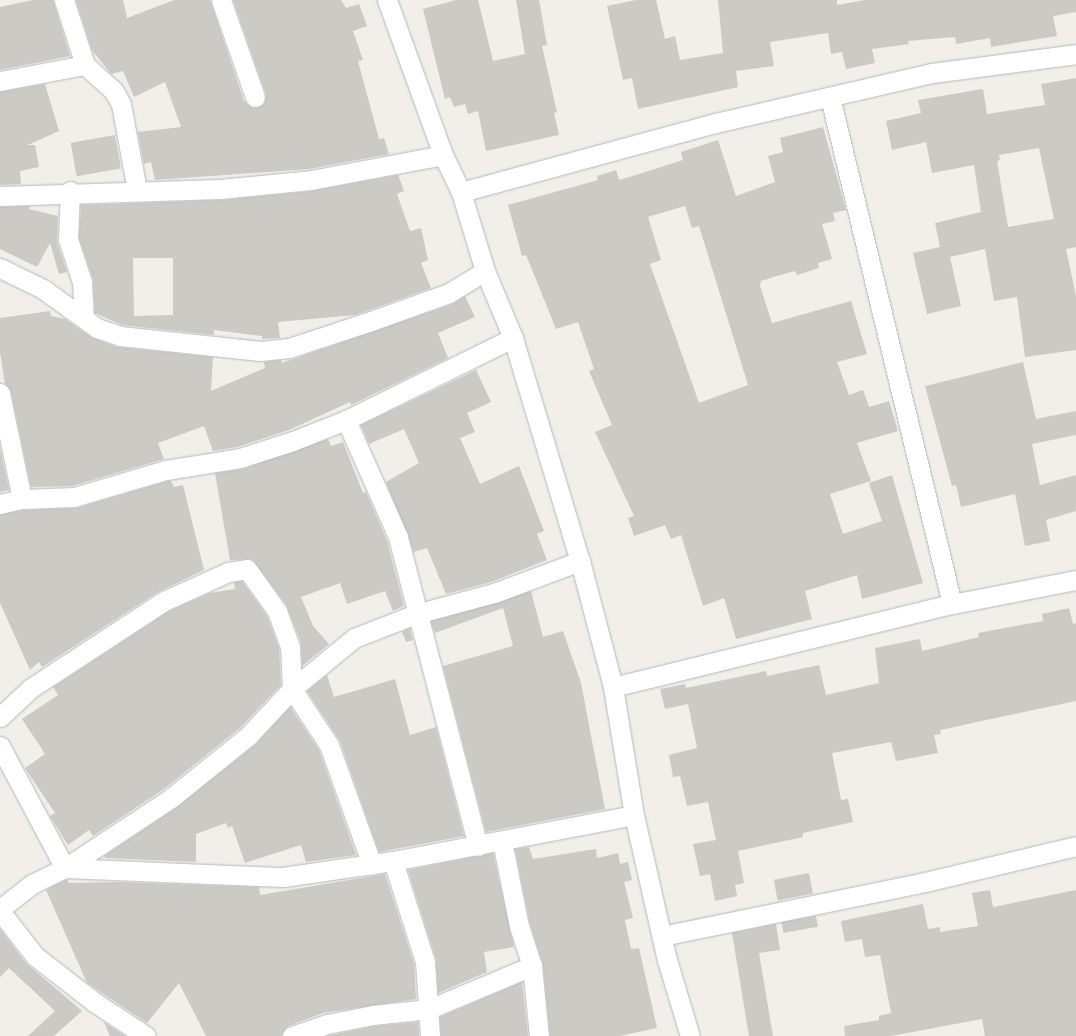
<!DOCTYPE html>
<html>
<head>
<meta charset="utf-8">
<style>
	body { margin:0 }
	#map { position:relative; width:1076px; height:1036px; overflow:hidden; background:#f1efe8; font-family:"Sofia Sans Condensed",sans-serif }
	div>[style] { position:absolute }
	.building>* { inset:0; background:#cccac5; transform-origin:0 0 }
	.roads { filter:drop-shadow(0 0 1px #b5b8bc) drop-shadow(0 0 1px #b5b8bc) }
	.minor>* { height:19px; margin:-9.5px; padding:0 9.5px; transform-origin:9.5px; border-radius:9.5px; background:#fff }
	span { translate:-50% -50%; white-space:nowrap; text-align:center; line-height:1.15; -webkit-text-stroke:4px #fff; paint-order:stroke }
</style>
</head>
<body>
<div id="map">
	<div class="building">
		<div style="clip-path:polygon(33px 0,53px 0,70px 56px,0 70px,0 7px)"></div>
		<div style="clip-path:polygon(76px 0,123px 0,127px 18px,174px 0,210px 0,244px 101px,253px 108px,264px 104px,266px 94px,233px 0,341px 0,346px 8px,359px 4px,367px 26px,353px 31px,363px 60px,358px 61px,379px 139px,384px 138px,389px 154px,309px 169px,155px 180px,151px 162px,144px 164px,138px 132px,181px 127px,165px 82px,134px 97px,123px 71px,111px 74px,92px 50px)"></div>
		<div style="clip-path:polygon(456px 0,478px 0,493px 61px,525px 54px,516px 0,539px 0,547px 45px,542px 46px,557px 112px,554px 113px,559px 135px,486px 151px,478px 111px,468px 114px,465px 104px,454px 107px,450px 97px,445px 99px,423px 9px)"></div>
		<div style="clip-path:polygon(636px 0,656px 0,665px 39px,675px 36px,680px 60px,723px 53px,718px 0,837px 0,837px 5px,865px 0,1076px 0,1076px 12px,1053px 16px,1057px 36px,991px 47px,990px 38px,956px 44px,955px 37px,908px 41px,909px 44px,872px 49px,875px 63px,846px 69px,842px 52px,831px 54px,828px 33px,770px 42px,774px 66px,736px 71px,738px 87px,638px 109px,632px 78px,623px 80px,607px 6px)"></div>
		<div style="clip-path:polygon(evenodd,1076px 78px,1076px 247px,1066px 249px,1076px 296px,1076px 350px,1025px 357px,1017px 297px,994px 301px,985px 249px,950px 257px,961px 306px,927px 314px,913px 253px,940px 247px,935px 223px,981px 212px,974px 165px,932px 173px,926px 142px,892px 150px,886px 121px,921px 113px,918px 100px,983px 89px,987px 114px,1045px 105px,1041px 84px,1076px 78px,1039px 148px,1054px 219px,1008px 227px,997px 161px,1000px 160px,999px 155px,1039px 148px)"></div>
		<div style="clip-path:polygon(45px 84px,59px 131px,28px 145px,35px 145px,39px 167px,20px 171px,21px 184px,0 185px,0 92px)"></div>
		<div style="clip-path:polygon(evenodd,823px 127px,846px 210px,833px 213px,835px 221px,822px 224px,832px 259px,818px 263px,819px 268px,797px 275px,795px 271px,777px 276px,761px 281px,760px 286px,772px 323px,851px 301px,867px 354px,837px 362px,849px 395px,863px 390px,869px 407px,889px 401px,898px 431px,857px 443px,871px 481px,830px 494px,843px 534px,882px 521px,869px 483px,892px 475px,923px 583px,862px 599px,857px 575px,805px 591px,812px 619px,736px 639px,724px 598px,703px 606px,681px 535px,671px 539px,665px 525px,634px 536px,628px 518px,634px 516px,595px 432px,612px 425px,589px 371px,594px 369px,578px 322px,556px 329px,526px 255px,522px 256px,508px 205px,598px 180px,597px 176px,616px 170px,619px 180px,639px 174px,683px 160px,681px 152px,718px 140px,736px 196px,775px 182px,768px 156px,783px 152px,780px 138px,823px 127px,685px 206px,692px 228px,699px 226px,748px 385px,699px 403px,650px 264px,661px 260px,648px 217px,685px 206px)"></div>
		<div style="left:115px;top:135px;width:34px;height:45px;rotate:80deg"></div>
		<div style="clip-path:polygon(evenodd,398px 175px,404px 191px,397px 194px,410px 231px,421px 228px,428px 260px,421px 263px,431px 288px,355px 315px,278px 322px,280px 338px,262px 339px,262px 336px,214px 330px,214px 335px,122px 325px,95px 313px,93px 279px,79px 237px,81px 205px,221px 200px,312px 191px,398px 175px,133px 258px,173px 258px,173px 315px,134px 316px,133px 258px)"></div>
		<div style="clip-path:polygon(30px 206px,29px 209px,58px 216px,57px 242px,67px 272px,59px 274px,50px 243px,37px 267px,0 249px,0 207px)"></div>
		<div style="clip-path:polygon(465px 296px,475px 317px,438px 333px,448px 358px,351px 405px,350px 402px,289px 430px,237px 447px,213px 451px,204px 426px,158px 443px,164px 459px,72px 486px,31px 487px,11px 391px,5px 384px,0 352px,0 318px,50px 311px,51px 316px,65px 319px,91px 337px,117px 347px,213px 357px,211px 391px,265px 368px,264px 362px,281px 360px,282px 363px,453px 304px)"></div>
		<div style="clip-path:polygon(1023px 362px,1036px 419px,1076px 411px,1076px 435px,1032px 444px,1040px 485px,1076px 475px,1076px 511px,1046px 520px,1050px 541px,1025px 546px,1015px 494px,961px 507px,956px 485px,952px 486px,925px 386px)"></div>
		<div style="clip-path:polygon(476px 370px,491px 402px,467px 413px,475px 432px,460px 438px,480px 484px,519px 466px,544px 531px,537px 534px,547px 560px,491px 582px,446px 594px,427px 548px,414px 552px,386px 482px,419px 463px,404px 429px,369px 444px,361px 425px)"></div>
		<div style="clip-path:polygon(328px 439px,331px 446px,343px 442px,363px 493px,366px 492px,387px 541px,404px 606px,393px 611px,385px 591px,347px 604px,340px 583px,301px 597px,313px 626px,329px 644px,302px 666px,301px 642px,286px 604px,252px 559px,230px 560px,215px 473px,243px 469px)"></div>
		<div style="clip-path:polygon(0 448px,9px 490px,0 492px)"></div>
		<div style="clip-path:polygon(168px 481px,171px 481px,174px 487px,183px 485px,204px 570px,158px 592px,42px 667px,39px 662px,30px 670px,0 603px,0 515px,23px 510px,77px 508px)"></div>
		<div style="clip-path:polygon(242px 581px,267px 616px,279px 648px,281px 685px,240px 728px,164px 789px,93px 836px,89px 830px,68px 845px,50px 816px,55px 813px,25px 768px,45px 754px,22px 719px,58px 695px,53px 687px,169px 611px,210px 593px,235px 589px,234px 582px)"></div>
		<div style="clip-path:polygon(531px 591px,543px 637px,563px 631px,581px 683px,605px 809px,486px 832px,443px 666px,513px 646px,503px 608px,435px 633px,431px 621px)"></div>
		<div style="clip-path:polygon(1069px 608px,1073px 624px,1076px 623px,1076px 701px,940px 730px,941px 734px,934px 735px,938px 753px,896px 761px,891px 742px,832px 753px,841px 800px,848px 799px,853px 822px,803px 833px,803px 837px,738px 851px,744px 883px,735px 885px,737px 896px,715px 901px,710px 874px,700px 876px,693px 844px,716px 840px,708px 802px,687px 806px,680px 776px,673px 777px,669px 755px,697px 748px,688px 704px,665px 709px,660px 689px,685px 684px,686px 688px,766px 671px,767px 676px,819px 665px,826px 695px,879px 683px,875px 648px,920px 639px,922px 651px,979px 637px,978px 633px,1043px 621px,1042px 614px)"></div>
		<div style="clip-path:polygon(410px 628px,413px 640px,406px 642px,402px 632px)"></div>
		<div style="clip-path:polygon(327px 675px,334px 697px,395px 679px,410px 735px,436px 727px,464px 836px,379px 852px,340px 741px,307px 691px)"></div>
		<div style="clip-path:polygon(290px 707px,319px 750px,356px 855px,306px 862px,301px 845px,245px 863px,232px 826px,228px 828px,226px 823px,196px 834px,196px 862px,106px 858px,104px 856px,177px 807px,255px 745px)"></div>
		<div style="clip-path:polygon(529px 847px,533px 859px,596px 849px,597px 858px,618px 853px,620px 864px,628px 862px,632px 880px,624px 882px,633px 918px,625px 920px,631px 949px,639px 948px,657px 1028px,620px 1036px,550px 1036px,543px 965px,530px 923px,515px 849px)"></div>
		<div style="clip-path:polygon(493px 853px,514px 947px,484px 952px,487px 972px,438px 993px,436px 959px,408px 870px)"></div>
		<div style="left:809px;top:873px;width:21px;height:36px;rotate:79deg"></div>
		<div style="clip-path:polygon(385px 874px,414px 964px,416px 999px,323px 1013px,288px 1026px,281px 1036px,206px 1036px,179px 983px,147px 1023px,87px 983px,46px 890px,67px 879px,69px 883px,119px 882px,259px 887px,260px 895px)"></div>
		<div style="clip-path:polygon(990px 890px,993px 907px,1076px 890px,1076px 1036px,985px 1036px,982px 1019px,891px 1036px,845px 1036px,844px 1026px,879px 1020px,879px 1016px,891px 1013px,880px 955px,865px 957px,862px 939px,845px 942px,841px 921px,923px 904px,928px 929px,940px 927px,940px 932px,978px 926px,972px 893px)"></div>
		<div style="left:816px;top:916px;width:11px;height:35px;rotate:80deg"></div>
		<div style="clip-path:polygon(776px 924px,780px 950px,759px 953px,773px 1036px,749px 1036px,732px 933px)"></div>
		<div style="clip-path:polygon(0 929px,26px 963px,82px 1011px,54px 1036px,28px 1036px,55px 1011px,9px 968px,0 977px)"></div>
		<div style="clip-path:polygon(522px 982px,528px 1036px,441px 1036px,440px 1017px)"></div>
		<div style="clip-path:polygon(104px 1022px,125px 1036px,110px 1036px)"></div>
		<div style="clip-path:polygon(418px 1022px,419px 1036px,327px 1036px,375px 1026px)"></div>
	</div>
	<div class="roads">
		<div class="minor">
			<div style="left:64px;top:0;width:68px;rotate:72.1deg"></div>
			<div style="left:85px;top:65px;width:39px;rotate:42deg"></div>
			<div style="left:114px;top:91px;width:15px;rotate:62deg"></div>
			<div style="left:121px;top:104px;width:87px;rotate:79.5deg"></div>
			<div style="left:221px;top:0;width:103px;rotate:70.7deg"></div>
			<div style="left:387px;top:0;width:165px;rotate:70.1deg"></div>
			<div style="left:443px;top:155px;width:41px;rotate:64.1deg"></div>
			<div style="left:461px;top:192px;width:83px;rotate:73.1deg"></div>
			<div style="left:485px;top:271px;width:73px;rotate:67.3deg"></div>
			<div style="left:513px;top:338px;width:233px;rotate:73.3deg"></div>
			<div style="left:580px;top:561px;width:130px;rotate:75.3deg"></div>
			<div style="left:613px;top:687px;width:130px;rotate:80.7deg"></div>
			<div style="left:634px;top:815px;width:149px;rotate:77.2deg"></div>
			<div style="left:667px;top:960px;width:79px;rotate:73.2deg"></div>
			<div style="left:0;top:81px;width:86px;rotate:-10.7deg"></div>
			<div style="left:830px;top:97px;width:521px;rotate:76.47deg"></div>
			<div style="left:70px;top:191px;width:48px;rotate:92.4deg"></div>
			<div style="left:68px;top:239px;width:45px;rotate:72deg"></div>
			<div style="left:82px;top:282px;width:36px;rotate:87deg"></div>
			<div style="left:461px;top:192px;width:263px;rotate:-15.2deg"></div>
			<div style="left:715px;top:123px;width:223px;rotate:-13deg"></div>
			<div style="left:932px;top:73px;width:145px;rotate:-7.5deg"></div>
			<div style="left:0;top:196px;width:220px;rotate:-1.8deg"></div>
			<div style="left:220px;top:189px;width:91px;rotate:-5.6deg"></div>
			<div style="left:311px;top:180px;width:134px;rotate:-10.7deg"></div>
			<div style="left:0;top:268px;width:48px;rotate:26deg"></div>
			<div style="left:43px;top:289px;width:67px;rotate:35.8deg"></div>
			<div style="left:97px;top:328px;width:24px;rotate:19deg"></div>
			<div style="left:120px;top:336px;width:141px;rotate:6.1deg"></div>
			<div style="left:260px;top:351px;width:29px;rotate:-6deg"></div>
			<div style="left:289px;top:348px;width:86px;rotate:-18.2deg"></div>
			<div style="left:371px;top:321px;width:83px;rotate:-19.7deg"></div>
			<div style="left:449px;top:293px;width:42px;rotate:-31.4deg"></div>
			<div style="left:0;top:393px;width:108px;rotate:78.3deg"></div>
			<div style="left:346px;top:420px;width:128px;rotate:66deg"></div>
			<div style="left:398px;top:537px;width:319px;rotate:75.5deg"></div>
			<div style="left:0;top:504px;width:23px;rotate:-13deg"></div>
			<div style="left:22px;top:499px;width:52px;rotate:-2.2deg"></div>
			<div style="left:74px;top:497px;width:96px;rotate:-16.4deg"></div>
			<div style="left:166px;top:470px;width:75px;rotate:-9.2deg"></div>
			<div style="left:240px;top:458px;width:56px;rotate:-17.8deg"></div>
			<div style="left:293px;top:441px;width:57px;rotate:-21.6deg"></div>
			<div style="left:346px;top:420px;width:186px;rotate:-26.2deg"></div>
			<div style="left:613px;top:687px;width:349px;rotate:-13.8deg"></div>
			<div style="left:952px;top:604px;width:126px;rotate:-11deg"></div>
			<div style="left:0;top:717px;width:42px;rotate:-43.1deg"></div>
			<div style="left:31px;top:688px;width:159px;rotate:-33.2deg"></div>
			<div style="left:164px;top:601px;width:70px;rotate:-24.4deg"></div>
			<div style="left:228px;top:572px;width:19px;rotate:-9deg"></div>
			<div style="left:247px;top:569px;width:52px;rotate:54.5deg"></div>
			<div style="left:277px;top:611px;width:37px;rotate:70deg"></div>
			<div style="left:290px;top:646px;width:43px;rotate:87.3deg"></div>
			<div style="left:292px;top:689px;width:67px;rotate:56.5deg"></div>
			<div style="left:329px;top:745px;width:127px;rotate:70.3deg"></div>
			<div style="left:0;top:746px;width:138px;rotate:62deg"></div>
			<div style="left:65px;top:868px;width:127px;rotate:-33.4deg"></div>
			<div style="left:171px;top:798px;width:99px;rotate:-38.8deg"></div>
			<div style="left:248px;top:736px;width:64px;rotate:-46.9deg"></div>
			<div style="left:292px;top:689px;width:80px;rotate:-39.4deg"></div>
			<div style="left:354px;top:638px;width:66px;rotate:-21.2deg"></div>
			<div style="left:416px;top:614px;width:81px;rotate:-15.1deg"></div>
			<div style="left:494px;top:593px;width:92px;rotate:-20.4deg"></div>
			<div style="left:502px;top:841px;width:87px;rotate:78.7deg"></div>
			<div style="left:519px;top:926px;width:42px;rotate:72deg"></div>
			<div style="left:532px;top:966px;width:70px;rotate:84.3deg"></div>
			<div style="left:393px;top:861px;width:106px;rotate:72.4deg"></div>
			<div style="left:425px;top:962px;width:74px;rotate:86.1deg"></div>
			<div style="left:0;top:909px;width:41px;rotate:-38deg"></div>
			<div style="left:32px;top:884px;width:37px;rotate:-26deg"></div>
			<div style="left:65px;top:868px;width:218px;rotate:2.4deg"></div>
			<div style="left:283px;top:877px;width:111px;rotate:-8.3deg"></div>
			<div style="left:393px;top:861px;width:245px;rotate:-10.8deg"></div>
			<div style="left:0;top:911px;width:57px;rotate:52.1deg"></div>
			<div style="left:35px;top:956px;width:75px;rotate:37.9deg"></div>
			<div style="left:94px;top:1002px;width:62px;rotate:33.2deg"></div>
			<div style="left:662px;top:936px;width:268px;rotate:-11.6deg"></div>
			<div style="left:925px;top:882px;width:155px;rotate:-13.4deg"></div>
			<div style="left:292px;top:1036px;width:37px;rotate:-19deg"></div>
			<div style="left:327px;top:1024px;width:47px;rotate:-11.1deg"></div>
			<div style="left:373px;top:1015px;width:56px;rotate:-6.1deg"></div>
			<div style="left:429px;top:1009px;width:112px;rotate:-22.7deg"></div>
		</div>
	</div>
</div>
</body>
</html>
